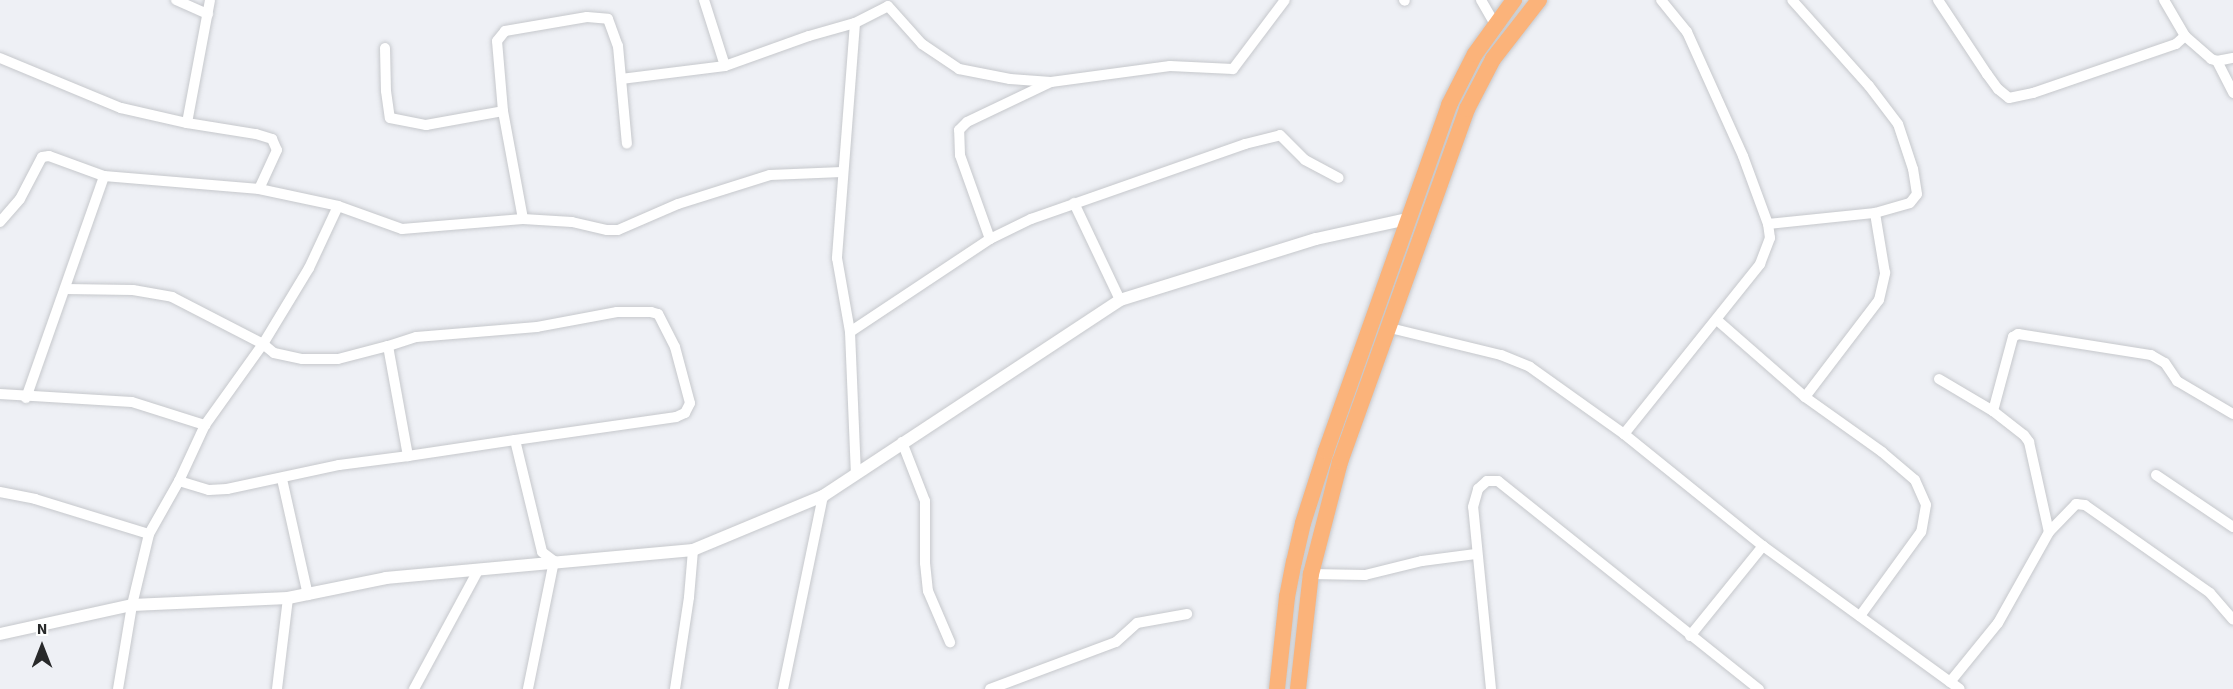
<!DOCTYPE html>
<html>
<head>
<meta charset="utf-8">
<style>
	body { margin:0 }
	#map { position:relative; width:2233px; height:689px; overflow:hidden; background:#eef0f5; font-family:"Source Sans 3",sans-serif }
	div>[style] { position:absolute }
	.roads { filter:drop-shadow(0 0 2px #c6c8cc) drop-shadow(0 0 2px #c6c8cc) }
	.minor>* { height:10px; margin:-5px; padding:0 5px; transform-origin:5px; border-radius:5px; background:#fff }
	.tertiary>* { height:12px; margin:-6px; padding:0 6px; transform-origin:6px; border-radius:6px; background:#fff }
	.trunk>* { height:16px; margin:-8px; padding:0 8px; transform-origin:8px; border-radius:8px; background:#fbb37a }
	span { translate:-50% -50%; white-space:nowrap; text-align:center; line-height:1.15; -webkit-text-stroke:5px #fdfefe; paint-order:stroke }
	.north { position:absolute; left:12px; top:617px; width:60px; height:60px; -webkit-text-stroke:4px #fdfefe; paint-order:stroke; rotate:0deg; font-size:16px; font-weight:700; line-height:24px; text-align:center; color:#28292a }
	.north::after { content:''; display:block; margin:auto; width:21px; height:27px; background:#28292a; clip-path:polygon(50% 0,100% 100%,50% 72%,0 100%) }
</style>
</head>
<body>
<div id="map">
	<div class="roads">
		<div class="minor">
			<div style="left:176px;top:0;width:35px;rotate:24deg"></div>
			<div style="left:704px;top:0;width:69px;rotate:72.3deg"></div>
			<div style="left:1404px;top:0;width:1px;rotate:45deg"></div>
			<div style="left:1481px;top:0;width:28px;rotate:60deg"></div>
			<div style="left:1938px;top:0;width:89px;rotate:56.5deg"></div>
			<div style="left:1987px;top:74px;width:19px;rotate:54deg"></div>
			<div style="left:1998px;top:89px;width:14px;rotate:39deg"></div>
			<div style="left:2009px;top:98px;width:25px;rotate:-12deg"></div>
			<div style="left:2033px;top:93px;width:151px;rotate:-18.9deg"></div>
			<div style="left:2176px;top:44px;width:12px;rotate:-42deg"></div>
			<div style="left:2185px;top:36px;width:35px;rotate:41deg"></div>
			<div style="left:2211px;top:59px;width:6px;rotate:18deg"></div>
			<div style="left:2217px;top:61px;width:16px;rotate:-11deg"></div>
			<div style="left:2164px;top:0;width:42px;rotate:59.7deg"></div>
			<div style="left:855px;top:23px;width:236px;rotate:94.4deg"></div>
			<div style="left:837px;top:258px;width:75px;rotate:80deg"></div>
			<div style="left:850px;top:332px;width:141px;rotate:87.6deg"></div>
			<div style="left:385px;top:48px;width:43px;rotate:88.7deg"></div>
			<div style="left:386px;top:91px;width:27px;rotate:82deg"></div>
			<div style="left:390px;top:118px;width:37px;rotate:11deg"></div>
			<div style="left:426px;top:125px;width:78px;rotate:-10.3deg"></div>
			<div style="left:0;top:58px;width:131px;rotate:22.5deg"></div>
			<div style="left:121px;top:108px;width:68px;rotate:12.8deg"></div>
			<div style="left:187px;top:123px;width:70px;rotate:9.1deg"></div>
			<div style="left:256px;top:134px;width:17px;rotate:17deg"></div>
			<div style="left:272px;top:139px;width:12px;rotate:66deg"></div>
			<div style="left:277px;top:150px;width:43px;rotate:114.8deg"></div>
			<div style="left:2217px;top:61px;width:36px;rotate:63deg"></div>
			<div style="left:621px;top:79px;width:105px;rotate:-7.1deg"></div>
			<div style="left:725px;top:66px;width:89px;rotate:-19.7deg"></div>
			<div style="left:809px;top:36px;width:48px;rotate:-15.8deg"></div>
			<div style="left:855px;top:23px;width:37px;rotate:-27deg"></div>
			<div style="left:888px;top:6px;width:51px;rotate:48.2deg"></div>
			<div style="left:922px;top:44px;width:45px;rotate:34deg"></div>
			<div style="left:959px;top:69px;width:52px;rotate:11.1deg"></div>
			<div style="left:1010px;top:79px;width:41px;rotate:4.2deg"></div>
			<div style="left:187px;top:123px;width:125px;rotate:-79.4deg"></div>
			<div style="left:1074px;top:203px;width:107px;rotate:64.6deg"></div>
			<div style="left:523px;top:219px;width:110px;rotate:-100.5deg"></div>
			<div style="left:503px;top:111px;width:70px;rotate:-94.9deg"></div>
			<div style="left:497px;top:41px;width:13px;rotate:-51deg"></div>
			<div style="left:505px;top:31px;width:83px;rotate:-9.7deg"></div>
			<div style="left:587px;top:17px;width:21px;rotate:5deg"></div>
			<div style="left:608px;top:19px;width:29px;rotate:70deg"></div>
			<div style="left:618px;top:46px;width:98px;rotate:84.8deg"></div>
			<div style="left:0;top:222px;width:30px;rotate:-49deg"></div>
			<div style="left:20px;top:199px;width:47px;rotate:-62.4deg"></div>
			<div style="left:42px;top:157px;width:7px;rotate:-8deg"></div>
			<div style="left:49px;top:156px;width:59px;rotate:20deg"></div>
			<div style="left:104px;top:176px;width:156px;rotate:4.8deg"></div>
			<div style="left:259px;top:189px;width:81px;rotate:12.1deg"></div>
			<div style="left:338px;top:206px;width:68px;rotate:19.8deg"></div>
			<div style="left:402px;top:229px;width:121px;rotate:-4.7deg"></div>
			<div style="left:523px;top:219px;width:49px;rotate:3.5deg"></div>
			<div style="left:572px;top:222px;width:36px;rotate:13deg"></div>
			<div style="left:607px;top:230px;width:11px"></div>
			<div style="left:618px;top:230px;width:65px;rotate:-23.4deg"></div>
			<div style="left:678px;top:204px;width:96px;rotate:-17.5deg"></div>
			<div style="left:770px;top:175px;width:72px;rotate:-2.4deg"></div>
			<div style="left:1768px;top:224px;width:108px;rotate:-5.9deg"></div>
			<div style="left:1875px;top:213px;width:36px;rotate:-16deg"></div>
			<div style="left:1910px;top:203px;width:11px;rotate:-52deg"></div>
			<div style="left:1917px;top:194px;width:25px;rotate:-99deg"></div>
			<div style="left:1913px;top:169px;width:47px;rotate:-108.4deg"></div>
			<div style="left:1898px;top:124px;width:48px;rotate:-127.3deg"></div>
			<div style="left:1869px;top:86px;width:115px;rotate:-131.8deg"></div>
			<div style="left:990px;top:239px;width:89px;rotate:-109.7deg"></div>
			<div style="left:960px;top:155px;width:25px;rotate:-92deg"></div>
			<div style="left:959px;top:130px;width:11px;rotate:-45deg"></div>
			<div style="left:967px;top:122px;width:93px;rotate:-25.5deg"></div>
			<div style="left:1051px;top:82px;width:120px;rotate:-7.7deg"></div>
			<div style="left:1170px;top:66px;width:63px;rotate:2.7deg"></div>
			<div style="left:1233px;top:69px;width:86px;rotate:-53deg"></div>
			<div style="left:65px;top:289px;width:68px;rotate:0.8deg"></div>
			<div style="left:133px;top:290px;width:40px;rotate:10deg"></div>
			<div style="left:172px;top:297px;width:102px;rotate:27.3deg"></div>
			<div style="left:263px;top:344px;width:14px;rotate:39deg"></div>
			<div style="left:274px;top:353px;width:29px;rotate:12deg"></div>
			<div style="left:302px;top:359px;width:36px"></div>
			<div style="left:338px;top:359px;width:52px;rotate:-14.6deg"></div>
			<div style="left:1717px;top:320px;width:117px;rotate:41.2deg"></div>
			<div style="left:1805px;top:397px;width:95px;rotate:35.5deg"></div>
			<div style="left:1882px;top:452px;width:43px;rotate:40.3deg"></div>
			<div style="left:1915px;top:480px;width:27px;rotate:66deg"></div>
			<div style="left:1926px;top:505px;width:27px;rotate:100deg"></div>
			<div style="left:1921px;top:532px;width:104px;rotate:126deg"></div>
			<div style="left:1390px;top:328px;width:114px;rotate:13.7deg"></div>
			<div style="left:1501px;top:355px;width:31px;rotate:22deg"></div>
			<div style="left:1530px;top:367px;width:115px;rotate:35.5deg"></div>
			<div style="left:1624px;top:434px;width:179px;rotate:38.9deg"></div>
			<div style="left:1763px;top:546px;width:243px;rotate:36deg"></div>
			<div style="left:850px;top:332px;width:168px;rotate:-33.6deg"></div>
			<div style="left:990px;top:239px;width:46px;rotate:-26deg"></div>
			<div style="left:1031px;top:219px;width:227px;rotate:-19.3deg"></div>
			<div style="left:1245px;top:144px;width:36px;rotate:-14deg"></div>
			<div style="left:1280px;top:135px;width:35px;rotate:45deg"></div>
			<div style="left:1305px;top:160px;width:38px;rotate:28deg"></div>
			<div style="left:1939px;top:379px;width:63px;rotate:30.7deg"></div>
			<div style="left:1993px;top:411px;width:39px;rotate:38deg"></div>
			<div style="left:2024px;top:435px;width:9px;rotate:54deg"></div>
			<div style="left:2029px;top:442px;width:92px;rotate:77.5deg"></div>
			<div style="left:0;top:394px;width:132px;rotate:3.5deg"></div>
			<div style="left:132px;top:402px;width:77px;rotate:17.5deg"></div>
			<div style="left:1805px;top:397px;width:122px;rotate:-52.7deg"></div>
			<div style="left:1879px;top:300px;width:28px;rotate:-77deg"></div>
			<div style="left:1885px;top:273px;width:61px;rotate:-99.5deg"></div>
			<div style="left:26px;top:398px;width:235px;rotate:-70.6deg"></div>
			<div style="left:1993px;top:411px;width:77px;rotate:-74.9deg"></div>
			<div style="left:2013px;top:337px;width:6px;rotate:-31deg"></div>
			<div style="left:2018px;top:334px;width:135px;rotate:9deg"></div>
			<div style="left:2151px;top:355px;width:16px;rotate:30deg"></div>
			<div style="left:2165px;top:363px;width:22px;rotate:56deg"></div>
			<div style="left:2177px;top:381px;width:65px;rotate:30.5deg"></div>
			<div style="left:1624px;top:434px;width:218px;rotate:-51.3deg"></div>
			<div style="left:1760px;top:264px;width:28px;rotate:-69deg"></div>
			<div style="left:1770px;top:238px;width:14px;rotate:-98deg"></div>
			<div style="left:1768px;top:224px;width:72px;rotate:-110.2deg"></div>
			<div style="left:1743px;top:156px;width:136px;rotate:-114.3deg"></div>
			<div style="left:1687px;top:32px;width:41px;rotate:-129.1deg"></div>
			<div style="left:515px;top:440px;width:115px;rotate:76.4deg"></div>
			<div style="left:542px;top:552px;width:15px;rotate:37deg"></div>
			<div style="left:554px;top:561px;width:131px;rotate:101.5deg"></div>
			<div style="left:902px;top:442px;width:63px;rotate:68.7deg"></div>
			<div style="left:925px;top:501px;width:62px;rotate:90deg"></div>
			<div style="left:925px;top:563px;width:28px;rotate:84deg"></div>
			<div style="left:928px;top:591px;width:56px;rotate:66.7deg"></div>
			<div style="left:2156px;top:475px;width:93px;rotate:34deg"></div>
			<div style="left:282px;top:479px;width:119px;rotate:77.4deg"></div>
			<div style="left:179px;top:481px;width:31px;rotate:17deg"></div>
			<div style="left:209px;top:490px;width:18px;rotate:-3deg"></div>
			<div style="left:227px;top:489px;width:115px;rotate:-12.1deg"></div>
			<div style="left:339px;top:465px;width:70px;rotate:-7.4deg"></div>
			<div style="left:408px;top:456px;width:108px;rotate:-8.5deg"></div>
			<div style="left:515px;top:440px;width:163px;rotate:-8.1deg"></div>
			<div style="left:676px;top:417px;width:10px;rotate:-24deg"></div>
			<div style="left:685px;top:413px;width:11px;rotate:-63deg"></div>
			<div style="left:690px;top:403px;width:58px;rotate:-105deg"></div>
			<div style="left:675px;top:347px;width:37px;rotate:-117deg"></div>
			<div style="left:658px;top:314px;width:7px;rotate:-164deg"></div>
			<div style="left:651px;top:312px;width:34px;rotate:180deg"></div>
			<div style="left:617px;top:312px;width:81px;rotate:169.4deg"></div>
			<div style="left:537px;top:327px;width:121px;rotate:175.3deg"></div>
			<div style="left:416px;top:337px;width:29px;rotate:162deg"></div>
			<div style="left:388px;top:346px;width:112px;rotate:79.7deg"></div>
			<div style="left:0;top:492px;width:36px;rotate:11deg"></div>
			<div style="left:35px;top:499px;width:119px;rotate:17.1deg"></div>
			<div style="left:1311px;top:574px;width:54px;rotate:1.1deg"></div>
			<div style="left:1365px;top:575px;width:59px;rotate:-13.8deg"></div>
			<div style="left:1422px;top:561px;width:54px;rotate:-7.4deg"></div>
			<div style="left:1690px;top:636px;width:116px;rotate:-51deg"></div>
			<div style="left:1950px;top:682px;width:76px;rotate:-50.9deg"></div>
			<div style="left:1998px;top:623px;width:104px;rotate:-60.7deg"></div>
			<div style="left:2049px;top:532px;width:39px;rotate:-46deg"></div>
			<div style="left:2076px;top:504px;width:9px;rotate:6deg"></div>
			<div style="left:2085px;top:505px;width:153px;rotate:35.1deg"></div>
			<div style="left:2210px;top:593px;width:35px;rotate:49deg"></div>
			<div style="left:118px;top:689px;width:85px;rotate:-80.5deg"></div>
			<div style="left:132px;top:605px;width:73px;rotate:-76.5deg"></div>
			<div style="left:149px;top:534px;width:61px;rotate:-60.5deg"></div>
			<div style="left:179px;top:481px;width:62px;rotate:-65.1deg"></div>
			<div style="left:205px;top:425px;width:100px;rotate:-54.4deg"></div>
			<div style="left:263px;top:344px;width:89px;rotate:-58.8deg"></div>
			<div style="left:309px;top:268px;width:68px;rotate:-64.9deg"></div>
			<div style="left:277px;top:689px;width:92px;rotate:-83.1deg"></div>
			<div style="left:414px;top:689px;width:136px;rotate:-61.6deg"></div>
			<div style="left:675px;top:689px;width:93px;rotate:-81.3deg"></div>
			<div style="left:689px;top:597px;width:47px;rotate:-85.1deg"></div>
			<div style="left:783px;top:689px;width:197px;rotate:-78.3deg"></div>
			<div style="left:990px;top:689px;width:134px;rotate:-20.5deg"></div>
			<div style="left:1116px;top:642px;width:28px;rotate:-42deg"></div>
			<div style="left:1137px;top:623px;width:51px;rotate:-10.2deg"></div>
			<div style="left:1491px;top:689px;width:183px;rotate:-95.6deg"></div>
			<div style="left:1473px;top:507px;width:19px;rotate:-74deg"></div>
			<div style="left:1478px;top:489px;width:12px;rotate:-42deg"></div>
			<div style="left:1487px;top:481px;width:11px"></div>
			<div style="left:1498px;top:481px;width:334px;rotate:38.6deg"></div>
		</div>
		<div class="tertiary">
			<div style="left:0;top:634px;width:135px;rotate:-12.4deg"></div>
			<div style="left:132px;top:605px;width:156px;rotate:-2.6deg"></div>
			<div style="left:288px;top:598px;width:100px;rotate:-11.5deg"></div>
			<div style="left:386px;top:578px;width:308px;rotate:-5.2deg"></div>
			<div style="left:693px;top:550px;width:141px;rotate:-22.6deg"></div>
			<div style="left:823px;top:496px;width:356px;rotate:-33.4deg"></div>
			<div style="left:1120px;top:300px;width:205px;rotate:-17.3deg"></div>
			<div style="left:1316px;top:239px;width:94px;rotate:-12.3deg"></div>
		</div>
		<div class="trunk">
			<div style="left:1277px;top:689px;width:93px;rotate:-83.8deg"></div>
			<div style="left:1287px;top:597px;width:36px;rotate:-79deg"></div>
			<div style="left:1294px;top:562px;width:40px;rotate:-77deg"></div>
			<div style="left:1303px;top:523px;width:76px;rotate:-72.3deg"></div>
			<div style="left:1326px;top:451px;width:367px;rotate:-70.4deg"></div>
			<div style="left:1449px;top:105px;width:57px;rotate:-63deg"></div>
			<div style="left:1475px;top:54px;width:67px;rotate:-54.2deg"></div>
			<div style="left:1298px;top:689px;width:116px;rotate:-83.6deg"></div>
			<div style="left:1311px;top:574px;width:116px;rotate:-75.5deg"></div>
			<div style="left:1340px;top:462px;width:375px;rotate:-70.2deg"></div>
			<div style="left:1467px;top:109px;width:56px;rotate:-62.5deg"></div>
			<div style="left:1493px;top:59px;width:75px;rotate:-52.1deg"></div>
		</div>
	</div>
	<div class="north">N</div>
</div>
</body>
</html>
